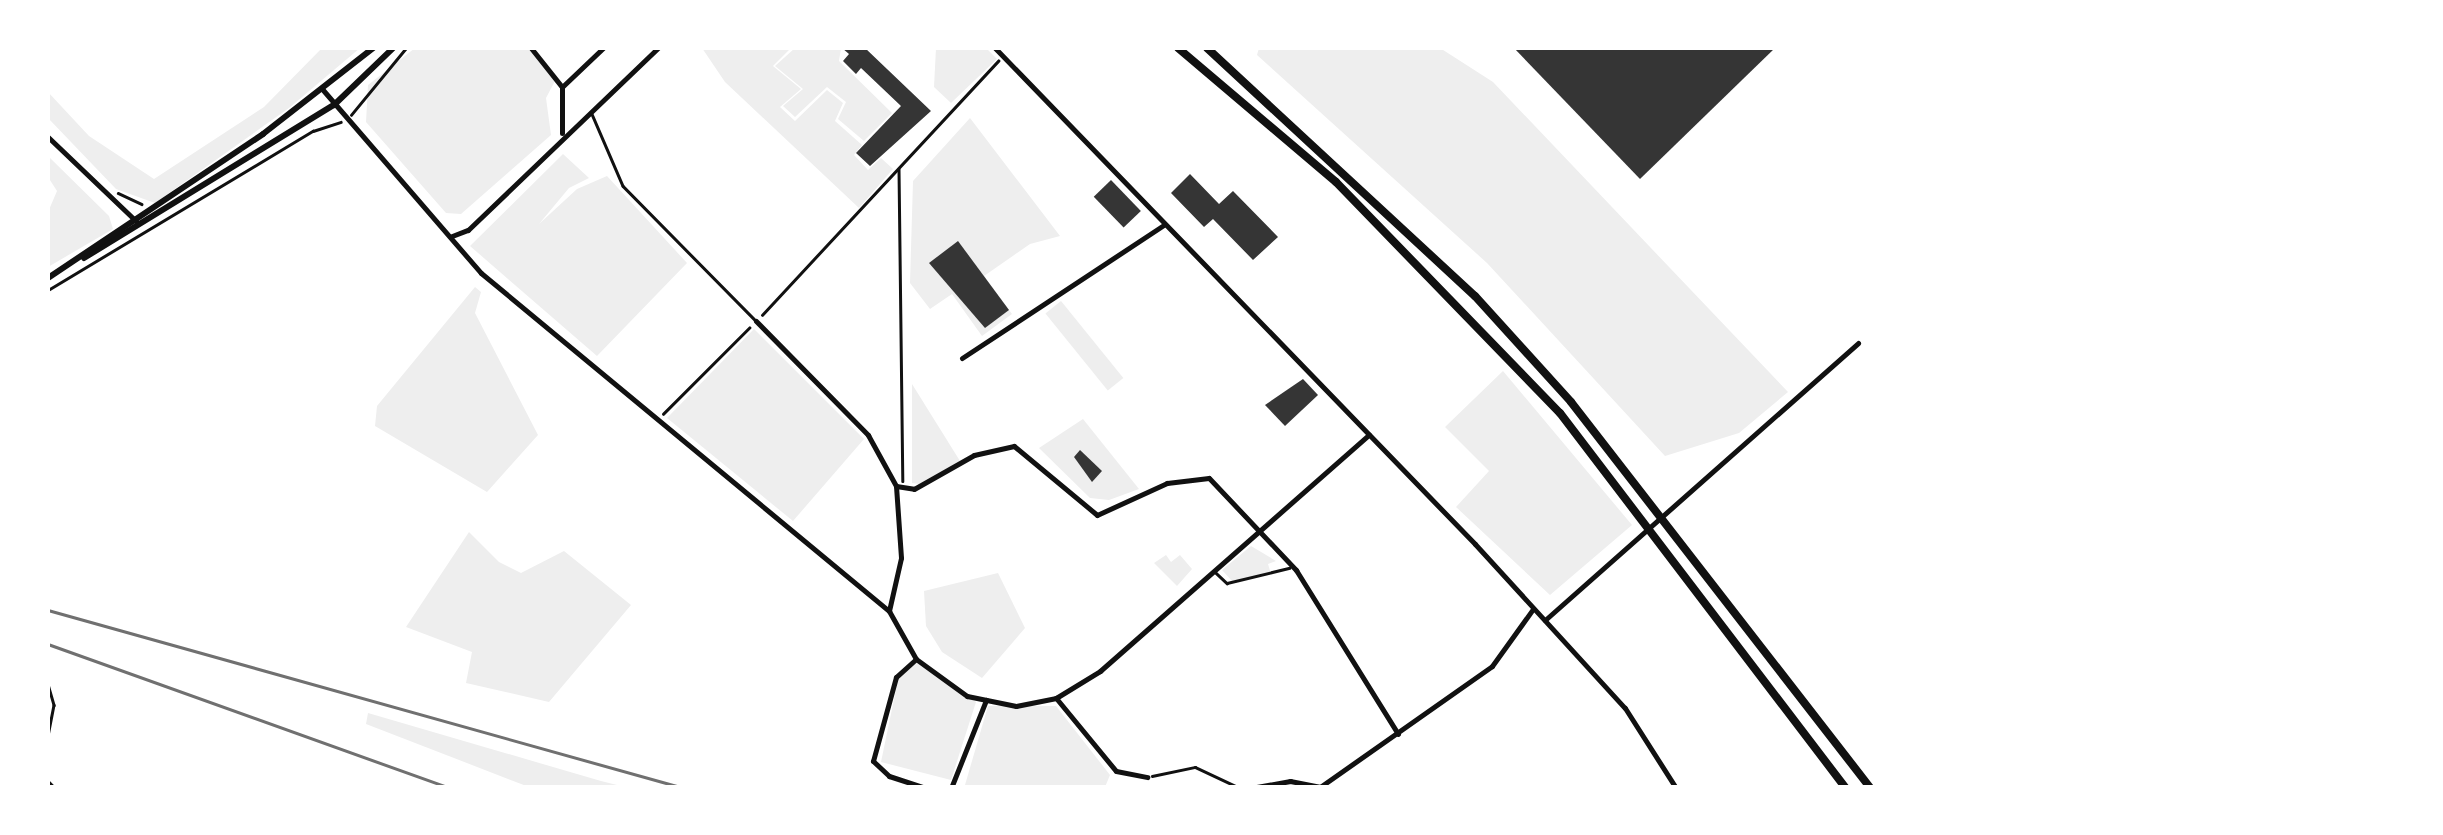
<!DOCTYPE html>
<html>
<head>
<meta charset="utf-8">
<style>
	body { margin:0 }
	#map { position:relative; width:2443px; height:835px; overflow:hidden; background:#fff; font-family:Montserrat,sans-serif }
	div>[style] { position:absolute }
	.green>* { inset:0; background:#eee; transform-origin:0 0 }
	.building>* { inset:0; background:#353535; transform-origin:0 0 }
	.path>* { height:2.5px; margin:-1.25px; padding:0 1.25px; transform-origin:1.25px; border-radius:1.25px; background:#111 }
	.service>* { height:2.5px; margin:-1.25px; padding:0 1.25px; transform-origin:1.25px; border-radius:1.25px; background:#111 }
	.minor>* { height:5px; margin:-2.5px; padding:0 2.5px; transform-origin:2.5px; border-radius:2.5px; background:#111 }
	.tertiary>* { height:6px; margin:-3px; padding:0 3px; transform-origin:3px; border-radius:3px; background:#111 }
	.trunk>* { height:8px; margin:-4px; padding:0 4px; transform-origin:4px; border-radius:4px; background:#111 }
	.rail>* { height:2.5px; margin:-1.25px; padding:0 1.25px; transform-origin:1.25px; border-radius:1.25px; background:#707070 }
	span { translate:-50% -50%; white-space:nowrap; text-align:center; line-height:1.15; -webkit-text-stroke:10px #fff; paint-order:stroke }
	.frame { position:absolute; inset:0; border:50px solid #fff; pointer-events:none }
</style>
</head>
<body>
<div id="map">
	<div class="green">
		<div style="clip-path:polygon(322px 48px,360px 48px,289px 108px,155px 203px,116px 189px,48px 118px,48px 92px,89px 136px,154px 179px,264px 107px)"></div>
		<div style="clip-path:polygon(415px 48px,532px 48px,556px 79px,546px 98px,551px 135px,461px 214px,446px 213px,366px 122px,368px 85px)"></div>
		<div style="clip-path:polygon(702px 48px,791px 48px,773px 66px,801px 89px,780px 107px,795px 121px,827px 90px,843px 103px,835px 121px,862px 145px,854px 155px,868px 170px,881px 158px,893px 169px,859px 208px,725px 82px)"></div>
		<div style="clip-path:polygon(795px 48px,841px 48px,839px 61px,892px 113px,864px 141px,838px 119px,846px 102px,827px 87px,795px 117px,783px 106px,803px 89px,775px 66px)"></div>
		<div style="clip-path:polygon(936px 48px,986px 48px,997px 59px,951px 103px,934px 87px)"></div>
		<div style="clip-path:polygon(1259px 48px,1440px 48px,1493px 82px,1788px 392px,1739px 433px,1665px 456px,1487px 263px,1257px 55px)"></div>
		<div style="clip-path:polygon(970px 118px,1060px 236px,1030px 244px,984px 276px,1012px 314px,982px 336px,952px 294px,930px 309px,910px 283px,913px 181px)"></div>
		<div style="clip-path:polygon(563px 154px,589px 178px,569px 188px,539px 224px,577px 189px,607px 176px,687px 263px,597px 356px,470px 246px)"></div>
		<div style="clip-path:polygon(48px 156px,109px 216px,113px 229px,48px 267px,48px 212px,57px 191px,48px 177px)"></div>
		<div style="clip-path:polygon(475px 287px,481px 292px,475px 313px,538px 435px,487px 492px,375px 426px,377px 406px)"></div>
		<div style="left:1061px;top:301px;width:99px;height:20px;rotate:51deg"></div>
		<div style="clip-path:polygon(754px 329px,864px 439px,793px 521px,667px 418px)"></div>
		<div style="clip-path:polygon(1503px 371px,1632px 525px,1550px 595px,1456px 507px,1489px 471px,1445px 427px)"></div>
		<div style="clip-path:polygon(912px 384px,960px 461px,919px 484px,912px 483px)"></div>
		<div style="clip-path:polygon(1083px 419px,1139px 489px,1109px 500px,1090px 498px,1039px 448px)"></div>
		<div style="clip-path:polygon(469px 532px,499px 562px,521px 573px,564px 551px,631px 605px,549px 702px,466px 683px,472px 652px,406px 627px)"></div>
		<div style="clip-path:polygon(1251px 546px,1276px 561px,1268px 564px,1271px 574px,1232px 581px,1222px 570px)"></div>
		<div style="clip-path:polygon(1166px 555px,1171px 562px,1180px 555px,1192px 569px,1177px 586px,1154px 563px)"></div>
		<div style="clip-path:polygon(998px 573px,1025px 628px,982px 678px,942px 652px,926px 626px,924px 591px)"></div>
		<div style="clip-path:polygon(915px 662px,976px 702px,951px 780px,881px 762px,898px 680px)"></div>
		<div style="clip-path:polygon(988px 706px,1056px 706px,1110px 775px,1105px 787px,965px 785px)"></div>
		<div style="clip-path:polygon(368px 713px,601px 781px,625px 787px,529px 787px,366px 724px)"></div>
	</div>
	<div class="building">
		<div style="clip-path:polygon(842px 48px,865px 48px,931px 111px,870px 166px,856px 153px,901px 106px,861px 68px,856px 74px,843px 61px,849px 54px)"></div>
		<div style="clip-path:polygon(1514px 48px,1775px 48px,1640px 179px)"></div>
		<div style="clip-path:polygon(1190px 174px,1219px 204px,1233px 191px,1278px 237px,1253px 260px,1213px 219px,1204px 227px,1171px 193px)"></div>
		<div style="left:1111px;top:180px;width:43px;height:24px;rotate:46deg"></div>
		<div style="clip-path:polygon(958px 241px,1009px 310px,985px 328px,929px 263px)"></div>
		<div style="clip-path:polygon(1303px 379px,1318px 395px,1285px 426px,1265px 405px)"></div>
		<div style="clip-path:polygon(1080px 450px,1102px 471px,1092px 482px,1074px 457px)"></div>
	</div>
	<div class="path">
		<div style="left:351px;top:115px;width:87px;rotate:-50.6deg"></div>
		<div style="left:899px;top:169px;width:312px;rotate:89.3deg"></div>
		<div style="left:118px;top:193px;width:26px;rotate:25deg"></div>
		<div style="left:48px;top:290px;width:309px;rotate:-31deg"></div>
		<div style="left:313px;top:131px;width:29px;rotate:-18deg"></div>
		<div style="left:762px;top:315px;width:347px;rotate:-47.1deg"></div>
		<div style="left:663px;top:414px;width:122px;rotate:-45deg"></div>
		<div style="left:1152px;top:776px;width:44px;rotate:-11.8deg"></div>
		<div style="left:1195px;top:767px;width:50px;rotate:25deg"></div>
	</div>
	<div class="service">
		<div style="left:592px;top:114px;width:78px;rotate:66.7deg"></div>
		<div style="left:623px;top:186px;width:188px;rotate:45.4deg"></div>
		<div style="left:1214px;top:571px;width:18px;rotate:43deg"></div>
		<div style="left:1227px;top:583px;width:64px;rotate:-13.6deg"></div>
		<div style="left:48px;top:684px;width:22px;rotate:74deg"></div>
		<div style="left:54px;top:705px;width:32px;rotate:101deg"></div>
		<div style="left:48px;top:781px;width:10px;rotate:45deg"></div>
	</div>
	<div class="minor">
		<div style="left:531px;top:48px;width:50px;rotate:51.5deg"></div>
		<div style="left:562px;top:87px;width:46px;rotate:90deg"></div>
		<div style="left:995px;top:48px;width:690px;rotate:45.94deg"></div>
		<div style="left:1475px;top:544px;width:222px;rotate:47.6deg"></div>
		<div style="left:1625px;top:708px;width:95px;rotate:57.5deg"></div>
		<div style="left:562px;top:87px;width:57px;rotate:-43.6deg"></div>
		<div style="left:323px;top:90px;width:242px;rotate:49.2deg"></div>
		<div style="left:481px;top:273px;width:530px;rotate:39.64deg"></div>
		<div style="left:889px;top:611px;width:55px;rotate:60.6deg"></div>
		<div style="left:916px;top:659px;width:63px;rotate:36deg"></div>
		<div style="left:967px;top:696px;width:50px;rotate:11.5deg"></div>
		<div style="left:1016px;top:706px;width:41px;rotate:-11.3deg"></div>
		<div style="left:1056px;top:698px;width:52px;rotate:-31.5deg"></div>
		<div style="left:1100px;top:671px;width:358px;rotate:-41.3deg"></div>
		<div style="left:48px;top:137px;width:122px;rotate:43.7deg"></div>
		<div style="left:452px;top:236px;width:17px;rotate:-21deg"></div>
		<div style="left:468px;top:230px;width:263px;rotate:-43.8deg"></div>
		<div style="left:756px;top:321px;width:160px;rotate:45.5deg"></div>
		<div style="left:868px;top:435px;width:58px;rotate:61.2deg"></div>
		<div style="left:896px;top:486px;width:72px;rotate:86deg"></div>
		<div style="left:901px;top:558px;width:54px;rotate:102.8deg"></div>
		<div style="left:962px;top:358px;width:242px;rotate:-33.4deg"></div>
		<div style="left:896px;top:486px;width:18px;rotate:9deg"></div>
		<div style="left:914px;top:489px;width:69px;rotate:-29.5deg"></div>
		<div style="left:974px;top:455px;width:41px;rotate:-12.7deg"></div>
		<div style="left:1014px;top:446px;width:108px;rotate:39.7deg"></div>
		<div style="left:1097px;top:515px;width:77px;rotate:-24.6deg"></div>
		<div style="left:1167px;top:483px;width:42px;rotate:-6.8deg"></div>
		<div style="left:1209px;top:478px;width:127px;rotate:46.6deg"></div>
		<div style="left:1296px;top:570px;width:193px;rotate:58.1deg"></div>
		<div style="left:1545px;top:620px;width:418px;rotate:-41.5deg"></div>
		<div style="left:916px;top:659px;width:27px;rotate:138deg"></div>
		<div style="left:896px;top:677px;width:87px;rotate:105.3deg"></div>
		<div style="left:873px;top:761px;width:22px;rotate:43deg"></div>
		<div style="left:889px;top:776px;width:39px;rotate:18deg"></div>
		<div style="left:1056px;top:698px;width:94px;rotate:50.6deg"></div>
		<div style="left:1116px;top:771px;width:32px;rotate:11deg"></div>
		<div style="left:951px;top:788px;width:95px;rotate:-68.3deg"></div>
		<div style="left:1251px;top:788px;width:40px;rotate:-10deg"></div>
		<div style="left:1290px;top:781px;width:31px;rotate:11deg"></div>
		<div style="left:1320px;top:787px;width:210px;rotate:-35.1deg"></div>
		<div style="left:1492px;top:666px;width:70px;rotate:-54.3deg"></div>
	</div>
	<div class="tertiary">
		<div style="left:84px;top:258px;width:293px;rotate:-31.5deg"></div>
		<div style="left:334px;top:105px;width:82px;rotate:-44deg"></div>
		<div style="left:48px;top:278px;width:259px;rotate:-33.8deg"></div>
		<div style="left:263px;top:134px;width:140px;rotate:-38deg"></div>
	</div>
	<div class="trunk">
		<div style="left:1178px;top:48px;width:207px;rotate:40.3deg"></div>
		<div style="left:1336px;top:182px;width:322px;rotate:45.9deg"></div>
		<div style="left:1560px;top:413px;width:472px;rotate:52.7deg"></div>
		<div style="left:1207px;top:48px;width:365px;rotate:42.8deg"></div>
		<div style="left:1475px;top:296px;width:143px;rotate:47.8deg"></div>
		<div style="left:1571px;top:402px;width:488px;rotate:52.2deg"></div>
	</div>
	<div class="rail">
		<div style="left:48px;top:610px;width:660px;rotate:15.64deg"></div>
		<div style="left:48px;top:644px;width:428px;rotate:19.7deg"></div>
	</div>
	<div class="frame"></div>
</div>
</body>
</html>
